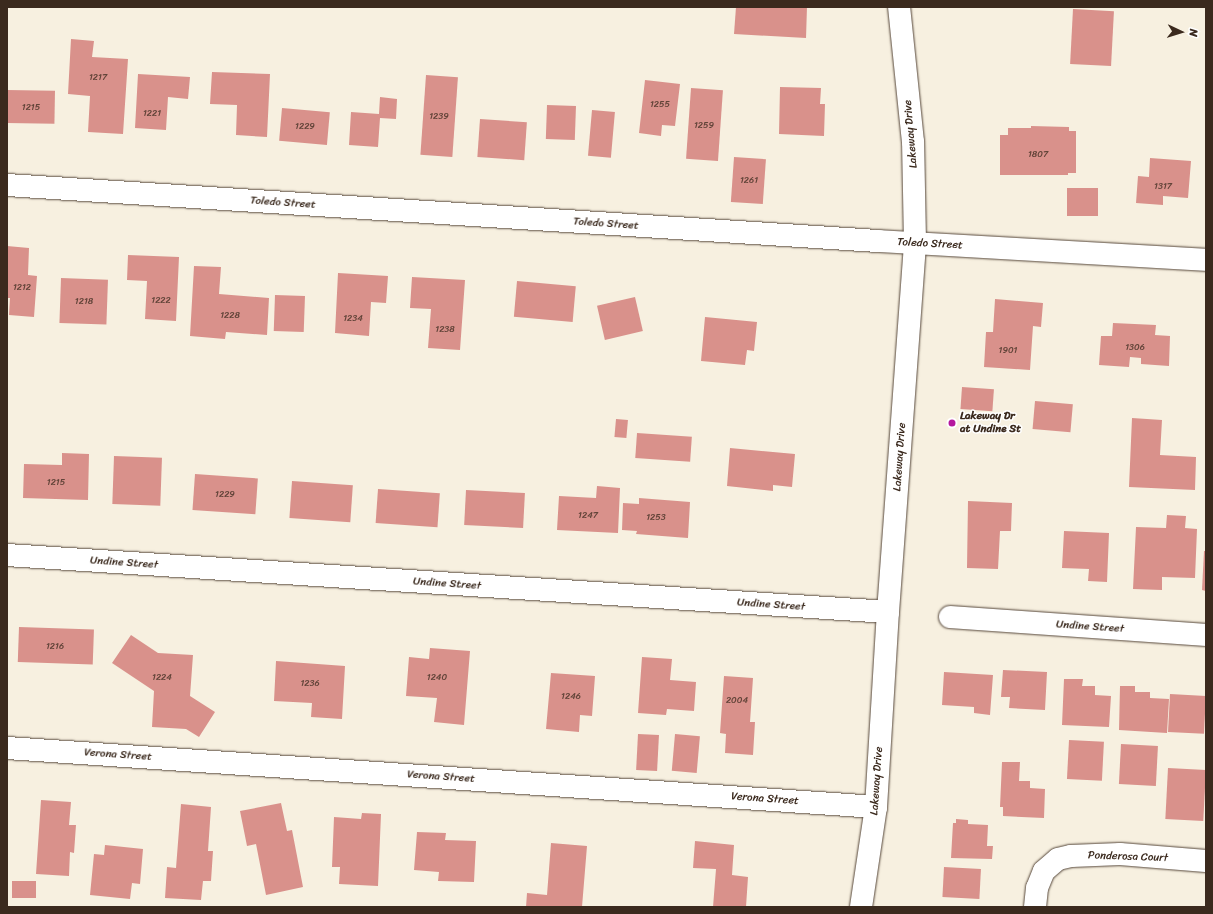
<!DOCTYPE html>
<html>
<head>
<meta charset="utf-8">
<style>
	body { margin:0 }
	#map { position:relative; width:1213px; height:914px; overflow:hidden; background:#f7f0e0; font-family:Sriracha,sans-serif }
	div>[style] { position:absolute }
	.building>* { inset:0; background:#d9918b; transform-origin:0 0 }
	.roads { filter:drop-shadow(0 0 1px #57483b) drop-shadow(0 0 1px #57483b) }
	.minor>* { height:22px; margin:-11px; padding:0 11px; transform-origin:11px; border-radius:11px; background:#fff }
	.major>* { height:22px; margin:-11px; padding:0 11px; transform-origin:11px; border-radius:11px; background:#fff }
	.dots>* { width:11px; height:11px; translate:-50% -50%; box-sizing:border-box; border:2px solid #fff; border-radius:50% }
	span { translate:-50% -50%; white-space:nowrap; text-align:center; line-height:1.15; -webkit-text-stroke:3px #fff; paint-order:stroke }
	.number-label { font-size:9px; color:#624439 }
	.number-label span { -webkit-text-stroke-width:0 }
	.street-label { font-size:11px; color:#3b2a1e }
	.poi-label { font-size:11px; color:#3b2a1e; font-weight:700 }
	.left { translate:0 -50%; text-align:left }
	.frame { position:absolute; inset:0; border:8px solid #3b2a1e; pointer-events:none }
	.north { position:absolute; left:1161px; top:12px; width:40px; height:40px; -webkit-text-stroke:3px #fff; paint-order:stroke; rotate:94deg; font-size:11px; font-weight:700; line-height:16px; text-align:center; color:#3b2a1e }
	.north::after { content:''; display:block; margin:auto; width:14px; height:18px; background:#3b2a1e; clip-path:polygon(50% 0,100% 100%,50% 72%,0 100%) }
</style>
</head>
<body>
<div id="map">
	<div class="building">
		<div style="clip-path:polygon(736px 7px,807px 7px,806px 38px,734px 34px)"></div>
		<div style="left:1073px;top:9px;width:41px;height:55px;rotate:3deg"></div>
		<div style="clip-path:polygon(71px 39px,94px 41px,92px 57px,128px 59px,123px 134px,88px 132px,90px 96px,68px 94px)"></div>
		<div style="clip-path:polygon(212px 72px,270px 74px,267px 137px,236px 135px,237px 105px,210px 104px)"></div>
		<div style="clip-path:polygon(138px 74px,190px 77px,188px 99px,168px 97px,166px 130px,135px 128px)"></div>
		<div style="left:426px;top:75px;width:32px;height:80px;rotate:4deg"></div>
		<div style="clip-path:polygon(645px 80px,680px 84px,675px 126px,662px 125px,661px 136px,639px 133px)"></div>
		<div style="clip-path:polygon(780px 87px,821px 88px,820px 104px,825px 104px,824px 136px,779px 134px)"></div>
		<div style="left:691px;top:88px;width:32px;height:71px;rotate:4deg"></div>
		<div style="left:7px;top:90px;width:48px;height:33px;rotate:1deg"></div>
		<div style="clip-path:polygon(380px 97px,397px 99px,396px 119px,380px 118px,378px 147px,349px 145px,351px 112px,379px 114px)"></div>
		<div style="left:547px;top:105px;width:29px;height:34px;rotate:2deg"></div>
		<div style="left:282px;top:108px;width:48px;height:33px;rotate:5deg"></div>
		<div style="left:592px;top:110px;width:23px;height:46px;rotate:5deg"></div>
		<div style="left:480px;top:119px;width:47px;height:38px;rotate:4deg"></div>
		<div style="clip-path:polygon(1031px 126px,1069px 127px,1069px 131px,1076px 131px,1076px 173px,1068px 173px,1068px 175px,1000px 175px,1000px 135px,1008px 135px,1008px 128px,1031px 128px)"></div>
		<div style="left:734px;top:157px;width:32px;height:45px;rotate:4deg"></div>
		<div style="clip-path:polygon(1150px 158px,1191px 161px,1188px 198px,1163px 196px,1163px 205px,1136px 203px,1138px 176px,1149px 177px)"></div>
		<div style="left:1067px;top:188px;width:31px;height:28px"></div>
		<div style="clip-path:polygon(7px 246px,29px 248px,28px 275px,37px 276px,34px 317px,9px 315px,10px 298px,7px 298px)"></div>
		<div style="clip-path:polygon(128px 255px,179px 257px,176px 321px,145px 319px,147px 281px,127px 280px)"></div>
		<div style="clip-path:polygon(194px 266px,221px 267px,219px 294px,269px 298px,267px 335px,226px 332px,225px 339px,190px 336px)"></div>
		<div style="clip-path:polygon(338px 273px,388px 276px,386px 303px,371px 302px,369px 336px,335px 333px)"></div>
		<div style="clip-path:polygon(412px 277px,465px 280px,460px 350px,428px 348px,431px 309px,410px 308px)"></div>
		<div style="left:61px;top:278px;width:47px;height:45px;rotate:2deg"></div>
		<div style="left:517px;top:281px;width:59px;height:36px;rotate:5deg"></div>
		<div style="left:275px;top:295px;width:30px;height:36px;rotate:2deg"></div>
		<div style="left:635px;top:297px;width:35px;height:39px;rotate:77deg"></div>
		<div style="clip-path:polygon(995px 299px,1043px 303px,1041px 327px,1033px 326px,1030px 370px,984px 367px,986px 332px,993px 332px)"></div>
		<div style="clip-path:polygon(705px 317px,757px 322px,754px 351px,747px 350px,745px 365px,701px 361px)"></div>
		<div style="clip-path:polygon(1113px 323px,1156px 325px,1155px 335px,1170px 336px,1169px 366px,1141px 364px,1141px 358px,1130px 357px,1129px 367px,1099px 365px,1101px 336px,1112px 336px)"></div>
		<div style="left:962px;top:387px;width:32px;height:22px;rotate:4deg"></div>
		<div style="left:1035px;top:401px;width:38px;height:28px;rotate:5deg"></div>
		<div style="clip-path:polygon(1132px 418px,1162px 420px,1160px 455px,1196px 457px,1195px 490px,1129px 487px)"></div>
		<div style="left:616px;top:419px;width:12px;height:18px;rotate:5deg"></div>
		<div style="left:637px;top:433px;width:55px;height:25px;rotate:4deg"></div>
		<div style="clip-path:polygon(730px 448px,795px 454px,792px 487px,773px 485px,773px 491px,727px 486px)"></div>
		<div style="clip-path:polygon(62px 453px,89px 454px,88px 500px,23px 498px,24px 464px,62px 465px)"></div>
		<div style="left:114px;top:456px;width:48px;height:48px;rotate:2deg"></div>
		<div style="left:195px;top:474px;width:63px;height:36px;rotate:4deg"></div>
		<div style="left:292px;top:481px;width:61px;height:37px;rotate:4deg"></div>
		<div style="clip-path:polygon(597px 486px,620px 488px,618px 533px,557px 530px,559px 496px,596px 498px)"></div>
		<div style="left:378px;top:489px;width:62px;height:34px;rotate:4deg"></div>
		<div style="left:466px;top:490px;width:59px;height:35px;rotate:3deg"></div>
		<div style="clip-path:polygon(639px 498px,690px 502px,688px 538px,636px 534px,637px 531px,622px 530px,623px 503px,639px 504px)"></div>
		<div style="clip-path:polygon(968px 501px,1012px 503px,1011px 531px,1000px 531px,998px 569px,967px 568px)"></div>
		<div style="clip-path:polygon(1167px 515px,1186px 516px,1185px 528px,1197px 529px,1195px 578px,1162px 577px,1162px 590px,1133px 589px,1136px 527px,1166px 528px)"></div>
		<div style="clip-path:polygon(1064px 531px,1109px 533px,1107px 582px,1088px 581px,1089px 569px,1062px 568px)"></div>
		<div style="clip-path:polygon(1204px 551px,1206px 551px,1206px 591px,1202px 590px)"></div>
		<div style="left:19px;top:627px;width:75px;height:35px;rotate:2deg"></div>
		<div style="clip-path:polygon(131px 635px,158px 653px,193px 655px,190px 696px,215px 712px,199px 737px,186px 729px,152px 727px,154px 691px,112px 663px)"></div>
		<div style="clip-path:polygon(430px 648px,470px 651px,464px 725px,434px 722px,437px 698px,406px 696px,409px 657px,429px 659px)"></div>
		<div style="clip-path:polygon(642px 657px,672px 659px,670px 680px,696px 682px,694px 711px,667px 709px,666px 715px,638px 713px)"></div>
		<div style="clip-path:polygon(276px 661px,345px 666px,342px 719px,311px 717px,312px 703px,274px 701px)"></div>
		<div style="clip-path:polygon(1003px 670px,1047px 672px,1045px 710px,1009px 708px,1010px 697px,1001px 697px)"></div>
		<div style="clip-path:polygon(944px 672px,993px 675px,990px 715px,974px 713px,974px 707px,942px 705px)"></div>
		<div style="clip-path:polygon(551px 673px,595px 676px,592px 716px,580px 715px,579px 732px,546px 729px)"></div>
		<div style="clip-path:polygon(724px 676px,753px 678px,750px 722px,755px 722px,753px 755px,725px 753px,726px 734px,720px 733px)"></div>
		<div style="clip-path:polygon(1064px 679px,1083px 679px,1082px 686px,1095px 686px,1095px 695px,1111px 696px,1109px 727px,1062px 725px)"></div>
		<div style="clip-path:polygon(1120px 686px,1135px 686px,1135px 692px,1150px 692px,1150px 698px,1169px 699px,1167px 733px,1119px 730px)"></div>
		<div style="left:1170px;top:694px;width:36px;height:38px;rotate:3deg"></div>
		<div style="left:638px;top:734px;width:21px;height:36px;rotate:3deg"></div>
		<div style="left:675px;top:734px;width:25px;height:37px;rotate:5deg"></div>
		<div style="left:1069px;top:740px;width:35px;height:39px;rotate:3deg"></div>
		<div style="left:1121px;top:744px;width:37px;height:40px;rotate:3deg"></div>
		<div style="clip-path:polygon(1002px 762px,1020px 762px,1019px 781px,1030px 781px,1030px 788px,1045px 789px,1044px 818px,1003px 816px,1003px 807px,1000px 807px)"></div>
		<div style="left:1168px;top:768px;width:38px;height:51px;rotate:3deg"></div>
		<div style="clip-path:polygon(41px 800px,71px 802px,69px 825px,76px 825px,74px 853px,70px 852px,69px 876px,36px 874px)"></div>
		<div style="clip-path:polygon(281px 803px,287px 831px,292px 830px,303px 887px,266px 895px,256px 844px,247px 846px,240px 811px)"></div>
		<div style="clip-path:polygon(181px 804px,211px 807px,208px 851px,213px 851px,211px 881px,203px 881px,201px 900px,165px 898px,167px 867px,176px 868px)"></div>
		<div style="clip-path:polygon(362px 813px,381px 814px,378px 886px,339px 884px,340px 867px,332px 867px,334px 817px,361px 819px)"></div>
		<div style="clip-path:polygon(956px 819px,968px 820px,968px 824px,988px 825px,987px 846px,993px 846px,992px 859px,951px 858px,953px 823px,956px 823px)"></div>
		<div style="clip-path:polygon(417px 832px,446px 833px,445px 840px,476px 841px,474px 882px,438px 881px,439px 872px,414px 870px)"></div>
		<div style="clip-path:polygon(695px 841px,734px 845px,732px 875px,748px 877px,746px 907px,713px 907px,716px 869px,693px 868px)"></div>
		<div style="clip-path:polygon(551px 843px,587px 846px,582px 907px,526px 907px,527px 893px,547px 895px)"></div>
		<div style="clip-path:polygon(105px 845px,143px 849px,140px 884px,132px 883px,130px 899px,90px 895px,94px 854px,104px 855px)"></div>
		<div style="left:944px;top:867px;width:37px;height:30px;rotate:3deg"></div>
		<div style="left:12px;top:881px;width:24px;height:17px"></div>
	</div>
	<div class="roads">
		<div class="minor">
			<div style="left:7px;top:185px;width:873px;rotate:3.68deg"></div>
			<div style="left:878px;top:241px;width:329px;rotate:3.3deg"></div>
			<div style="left:7px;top:555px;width:883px;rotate:3.7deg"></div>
			<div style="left:950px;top:617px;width:257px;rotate:4deg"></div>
			<div style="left:7px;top:748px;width:871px;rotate:3.88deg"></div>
			<div style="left:1035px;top:907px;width:19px;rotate:-84deg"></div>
			<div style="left:1037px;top:888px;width:18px;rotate:-68deg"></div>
			<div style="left:1044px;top:871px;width:18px;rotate:-41deg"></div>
			<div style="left:1058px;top:859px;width:13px;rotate:-13deg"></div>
			<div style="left:1071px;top:856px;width:49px;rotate:-2.3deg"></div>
			<div style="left:1120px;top:854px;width:86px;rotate:4.7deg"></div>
		</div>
		<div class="major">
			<div style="left:861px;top:907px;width:101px;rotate:-81.5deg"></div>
			<div style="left:876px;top:807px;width:195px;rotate:-86.5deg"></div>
			<div style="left:888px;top:612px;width:370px;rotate:-85.8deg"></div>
			<div style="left:915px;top:243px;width:101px;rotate:-91.1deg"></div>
			<div style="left:913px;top:142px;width:136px;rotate:-95.9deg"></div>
		</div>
	</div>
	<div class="dots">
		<div style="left:952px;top:423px;background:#b5179e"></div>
	</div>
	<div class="number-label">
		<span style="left:98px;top:77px">1217</span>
		<span style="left:660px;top:104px">1255</span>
		<span style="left:31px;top:107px">1215</span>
		<span style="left:152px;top:113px">1221</span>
		<span style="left:439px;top:116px">1239</span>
		<span style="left:704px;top:125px">1259</span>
		<span style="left:305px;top:126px">1229</span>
		<span style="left:1038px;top:154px">1807</span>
		<span style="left:749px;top:180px">1261</span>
		<span style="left:1163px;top:186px">1317</span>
		<span style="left:22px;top:287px">1212</span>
		<span style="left:161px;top:300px">1222</span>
		<span style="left:84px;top:301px">1218</span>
		<span style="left:230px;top:315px">1228</span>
		<span style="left:353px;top:318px">1234</span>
		<span style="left:445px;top:329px">1238</span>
		<span style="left:1135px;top:347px">1306</span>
		<span style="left:1008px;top:350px">1901</span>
		<span style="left:56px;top:482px">1215</span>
		<span style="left:225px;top:494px">1229</span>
		<span style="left:588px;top:515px">1247</span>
		<span style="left:656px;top:517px">1253</span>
		<span style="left:55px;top:646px">1216</span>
		<span style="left:162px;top:677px">1224</span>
		<span style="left:437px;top:677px">1240</span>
		<span style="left:310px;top:683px">1236</span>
		<span style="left:571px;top:696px">1246</span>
		<span style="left:737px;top:700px">2004</span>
	</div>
	<div class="street-label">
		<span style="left:911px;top:134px;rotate:-95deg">Lakeway Drive</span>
		<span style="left:283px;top:203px;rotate:4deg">Toledo Street</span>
		<span style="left:606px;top:224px;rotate:4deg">Toledo Street</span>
		<span style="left:930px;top:244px;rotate:3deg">Toledo Street</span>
		<span style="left:900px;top:457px;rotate:-86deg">Lakeway Drive</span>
		<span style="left:124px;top:563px;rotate:4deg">Undine Street</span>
		<span style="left:447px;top:584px;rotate:4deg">Undine Street</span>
		<span style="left:771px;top:605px;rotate:4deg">Undine Street</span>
		<span style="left:1090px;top:627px;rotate:4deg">Undine Street</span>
		<span style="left:118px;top:755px;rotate:4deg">Verona Street</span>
		<span style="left:441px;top:777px;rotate:4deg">Verona Street</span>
		<span style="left:877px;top:781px;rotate:-86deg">Lakeway Drive</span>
		<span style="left:765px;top:799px;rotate:4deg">Verona Street</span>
		<span style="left:1128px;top:857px;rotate:2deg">Ponderosa Court</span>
	</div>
	<div class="poi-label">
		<span class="left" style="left:960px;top:423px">Lakeway Dr<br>at Undine St</span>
	</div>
	<div class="frame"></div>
	<div class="north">N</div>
</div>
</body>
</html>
